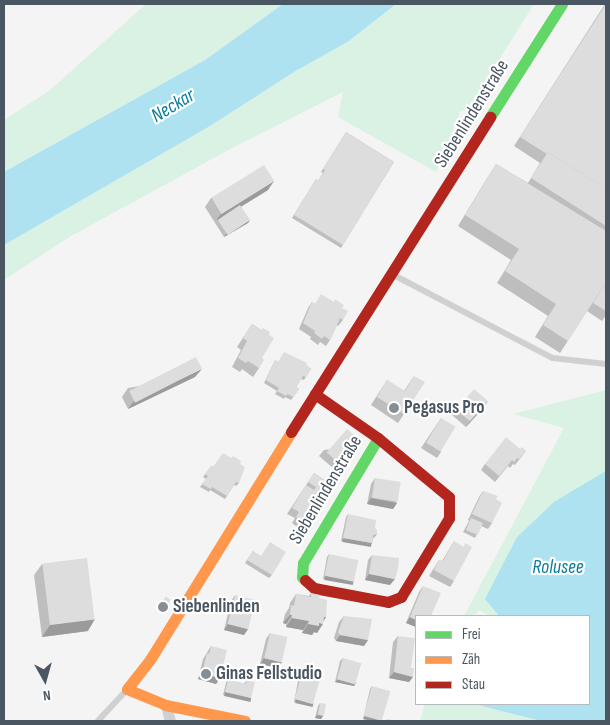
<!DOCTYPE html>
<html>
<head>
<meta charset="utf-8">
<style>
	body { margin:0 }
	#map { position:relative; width:610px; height:725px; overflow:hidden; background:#f4f4f4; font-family:"Sofia Sans Condensed",sans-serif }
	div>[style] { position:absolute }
	.green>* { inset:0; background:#d9f2e3 }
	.water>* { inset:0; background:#aee2f0 }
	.lane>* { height:5.5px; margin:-2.75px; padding:0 2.75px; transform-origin:2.75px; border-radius:2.75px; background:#ced0d2 }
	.street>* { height:11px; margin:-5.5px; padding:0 5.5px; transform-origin:5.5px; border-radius:5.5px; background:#ced0d2 }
	.fast>* { height:11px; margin:-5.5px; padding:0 5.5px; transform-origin:5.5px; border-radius:5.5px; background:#63d668 }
	.slow>* { height:11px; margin:-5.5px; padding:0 5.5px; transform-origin:5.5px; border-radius:5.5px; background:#ff974d }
	.jam>* { height:11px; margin:-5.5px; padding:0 5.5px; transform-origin:5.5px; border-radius:5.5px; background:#b3261e }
	.wall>* { inset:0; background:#bebebf }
	.shaded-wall>* { inset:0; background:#9b9b9b; transform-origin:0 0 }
	.building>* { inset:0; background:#ddddde; transform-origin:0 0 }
	.dots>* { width:14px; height:14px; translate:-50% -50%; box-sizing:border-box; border:2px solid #fff; border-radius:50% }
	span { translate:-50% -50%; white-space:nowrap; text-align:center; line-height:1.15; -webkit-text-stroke:4.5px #fff; paint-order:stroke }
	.street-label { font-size:19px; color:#4a5661 }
	.poi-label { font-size:19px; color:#4a5661; font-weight:700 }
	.left { translate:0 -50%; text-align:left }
	.water-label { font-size:20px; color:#0c7c9b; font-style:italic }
	.frame { position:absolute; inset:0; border:5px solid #4a5661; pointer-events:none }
	.legend { position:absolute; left:415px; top:615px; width:175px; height:90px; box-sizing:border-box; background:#fff; border:1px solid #b7bbc0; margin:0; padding:6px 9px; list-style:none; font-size:15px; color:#4a5661 }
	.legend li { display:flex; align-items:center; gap:10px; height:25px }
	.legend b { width:25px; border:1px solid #b7bbc0 }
	.north { position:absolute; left:20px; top:655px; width:50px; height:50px; -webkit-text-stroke:4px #fff; paint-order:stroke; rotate:173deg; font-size:14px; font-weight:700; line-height:20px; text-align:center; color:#4a5661 }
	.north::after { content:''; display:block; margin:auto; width:18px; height:22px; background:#4a5661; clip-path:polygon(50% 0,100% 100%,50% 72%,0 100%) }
</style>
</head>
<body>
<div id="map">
	<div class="green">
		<div style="clip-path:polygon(146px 4px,283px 4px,205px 60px,4px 172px,4px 120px,49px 91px)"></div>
		<div style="clip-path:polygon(396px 4px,534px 4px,485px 82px,495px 89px,476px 105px,460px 112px,436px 172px,338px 117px,343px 92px,234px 147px,71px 236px,4px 280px,4px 245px,210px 126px,294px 72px,349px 41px)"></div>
		<div style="clip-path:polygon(606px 390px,606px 472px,604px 472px,499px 616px,489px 616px,479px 610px,475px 616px,464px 616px,564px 428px,513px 414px)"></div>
		<div style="clip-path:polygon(425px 704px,474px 704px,541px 721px,420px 721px)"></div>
	</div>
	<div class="water">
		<div style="clip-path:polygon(283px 4px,396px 4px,349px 41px,294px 72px,210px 126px,4px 245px,4px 172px,205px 60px)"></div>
		<div style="clip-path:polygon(604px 472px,606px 472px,606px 721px,541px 721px,474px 704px,589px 704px,589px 616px,499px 616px,485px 599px,517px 537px,554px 502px)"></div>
	</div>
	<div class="lane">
		<div style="left:394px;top:275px;width:179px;rotate:27.6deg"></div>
		<div style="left:553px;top:358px;width:53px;rotate:6.5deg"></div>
		<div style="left:98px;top:721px;width:41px;rotate:-47deg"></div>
	</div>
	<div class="street">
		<div style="left:166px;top:705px;width:16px;rotate:76deg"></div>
	</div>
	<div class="fast">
		<div style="left:490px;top:117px;width:134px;rotate:-57.5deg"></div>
		<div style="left:305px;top:580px;width:4px;rotate:-135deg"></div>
		<div style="left:302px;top:577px;width:14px;rotate:-86deg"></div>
		<div style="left:303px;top:563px;width:146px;rotate:-59deg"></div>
	</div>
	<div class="slow">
		<div style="left:245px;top:721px;width:81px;rotate:-168.6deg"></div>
		<div style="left:166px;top:705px;width:42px;rotate:-157.7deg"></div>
		<div style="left:127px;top:689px;width:39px;rotate:-52deg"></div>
		<div style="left:151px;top:658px;width:266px;rotate:-58.2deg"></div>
	</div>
	<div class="jam">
		<div style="left:291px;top:432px;width:373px;rotate:-57.7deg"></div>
		<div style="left:305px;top:580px;width:12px;rotate:42deg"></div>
		<div style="left:314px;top:588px;width:75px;rotate:10.7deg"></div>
		<div style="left:388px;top:602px;width:14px;rotate:-21deg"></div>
		<div style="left:401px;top:597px;width:92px;rotate:-58.7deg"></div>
		<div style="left:449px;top:518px;width:21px;rotate:-90deg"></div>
		<div style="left:449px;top:497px;width:92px;rotate:-140.3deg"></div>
		<div style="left:378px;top:438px;width:77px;rotate:-145.1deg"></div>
	</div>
	<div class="wall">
		<div style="clip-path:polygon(605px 4px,606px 4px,606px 315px,602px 321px,587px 311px,560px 353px,535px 337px,548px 316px,497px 283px,511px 260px,458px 226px,489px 175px,496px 164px,528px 183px,540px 163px,514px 146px)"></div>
		<div style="clip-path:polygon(346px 132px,394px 162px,341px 248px,292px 218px,316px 179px,318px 181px,323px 173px,321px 172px)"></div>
		<div style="clip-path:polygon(268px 190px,241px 206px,248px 223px,224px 237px,205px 207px,211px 198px)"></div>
		<div style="clip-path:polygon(312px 302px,315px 304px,342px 308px,343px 320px,338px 326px,337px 325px,330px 340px,326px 346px,320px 342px,318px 345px,310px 339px,311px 337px,299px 329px,308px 308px)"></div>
		<div style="clip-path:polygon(252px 324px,269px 335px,259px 368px,253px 377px,242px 369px,240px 372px,232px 367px,241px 350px,237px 347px)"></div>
		<div style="clip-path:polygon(275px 360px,278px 362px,306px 365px,311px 369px,304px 380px,301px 379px,296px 387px,299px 389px,291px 400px,285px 397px,284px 399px,275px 394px,277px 391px,264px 383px)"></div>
		<div style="clip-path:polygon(414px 376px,404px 414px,398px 423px,371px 405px,387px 380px,404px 391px)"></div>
		<div style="clip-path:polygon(195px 377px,128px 409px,122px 397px,128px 388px)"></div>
		<div style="clip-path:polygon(488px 401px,466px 427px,452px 415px,456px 409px)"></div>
		<div style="clip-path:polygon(441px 418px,441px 452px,437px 458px,421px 448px)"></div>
		<div style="clip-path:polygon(356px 447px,333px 468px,319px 456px,324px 450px)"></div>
		<div style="clip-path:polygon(520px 449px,526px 451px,515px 465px,513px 464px,510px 468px,508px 466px,495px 482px,481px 470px,485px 464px)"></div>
		<div style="clip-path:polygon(240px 464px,239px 483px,236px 486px,234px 485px,225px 499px,210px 490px,209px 492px,200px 487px,206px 479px,203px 477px,211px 466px,213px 467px)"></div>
		<div style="clip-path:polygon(314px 473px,329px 483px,300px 529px,292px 523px,295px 518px,287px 514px)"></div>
		<div style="clip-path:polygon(375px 478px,397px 503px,393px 509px,367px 504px,371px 484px)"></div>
		<div style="clip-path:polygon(483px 491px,496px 499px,492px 523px,488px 529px,481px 526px,475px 538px,463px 532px,469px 521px,468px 520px,479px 497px)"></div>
		<div style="clip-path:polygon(348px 514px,375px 528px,377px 534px,375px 537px,373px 538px,372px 543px,370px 546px,341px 541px,346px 517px)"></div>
		<div style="clip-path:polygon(454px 541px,454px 581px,450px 587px,429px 576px,439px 560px,442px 561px)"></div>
		<div style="clip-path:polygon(253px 551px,272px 575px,269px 578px,245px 563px)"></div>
		<div style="clip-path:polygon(329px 554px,352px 584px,323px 579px,327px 557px)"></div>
		<div style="clip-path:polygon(372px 555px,390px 585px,365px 580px,368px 560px)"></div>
		<div style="clip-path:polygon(42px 564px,88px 631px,42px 637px,34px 575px)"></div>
		<div style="clip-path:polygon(423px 586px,416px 616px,416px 627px,406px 623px,419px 592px)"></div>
		<div style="clip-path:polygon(311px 593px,319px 598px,326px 617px,317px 633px,314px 632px,312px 635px,302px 633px,303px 630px,286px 627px,286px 624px,283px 623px,285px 614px,289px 608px,290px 603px,296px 594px,309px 596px)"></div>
		<div style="clip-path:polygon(235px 595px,248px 629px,244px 635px,224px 630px,231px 601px)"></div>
		<div style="clip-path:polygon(166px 597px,170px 600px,162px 614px,157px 610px)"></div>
		<div style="clip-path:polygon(344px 616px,368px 640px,364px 646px,336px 641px,334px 638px,339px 622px)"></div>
		<div style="clip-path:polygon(270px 633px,282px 662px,278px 668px,260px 664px,266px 639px)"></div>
		<div style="clip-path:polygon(398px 636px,411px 668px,413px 677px,409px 682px,389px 678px,393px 642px)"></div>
		<div style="clip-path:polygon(211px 646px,220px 678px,216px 684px,198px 679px,203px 659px)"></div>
		<div style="clip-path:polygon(343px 658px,356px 683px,354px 686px,335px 682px,340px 661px)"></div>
		<div style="clip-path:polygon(302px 673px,312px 706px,294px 702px,299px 676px)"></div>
		<div style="clip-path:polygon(229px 676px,234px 681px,244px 684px,247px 680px,249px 701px,223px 695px,227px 679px)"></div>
		<div style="clip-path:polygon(372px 686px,382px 721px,373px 721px,363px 719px,370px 689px)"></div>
		<div style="clip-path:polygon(320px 703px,323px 716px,321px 719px,315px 718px,318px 706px)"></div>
	</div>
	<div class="shaded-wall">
		<div style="clip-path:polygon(274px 181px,268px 190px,218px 221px,217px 219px,221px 214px)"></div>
		<div style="clip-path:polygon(250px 220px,248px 223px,224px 237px,226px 234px)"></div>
		<div style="clip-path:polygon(202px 369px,195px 377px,128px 409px,134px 401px)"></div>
		<div style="clip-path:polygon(488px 401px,484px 407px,466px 427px,470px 421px)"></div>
		<div style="clip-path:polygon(361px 441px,356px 447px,333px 468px,337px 463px)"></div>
		<div style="clip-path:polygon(371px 498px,397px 503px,393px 509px,367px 504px)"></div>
		<div style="left:343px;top:538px;width:29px;height:4px;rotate:10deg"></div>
		<div style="clip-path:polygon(369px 574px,395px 579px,390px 585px,365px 580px)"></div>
		<div style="left:325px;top:576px;width:29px;height:4px;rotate:10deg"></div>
		<div style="clip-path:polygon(290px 615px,292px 615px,286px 624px,283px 623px)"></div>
		<div style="clip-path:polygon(324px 617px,326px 617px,321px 624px,323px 624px,317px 633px,314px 632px,312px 635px,302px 633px,308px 624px)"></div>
		<div style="clip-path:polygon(410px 617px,416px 620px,416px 627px,406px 623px)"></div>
		<div style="clip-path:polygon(292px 618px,309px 621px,303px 630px,286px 627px)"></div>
		<div style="clip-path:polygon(95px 619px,88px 631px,42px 637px,50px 625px)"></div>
		<div style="clip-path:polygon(228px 624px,248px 629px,244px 635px,224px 630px)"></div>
		<div style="clip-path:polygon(340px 635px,368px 640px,364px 646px,336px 641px)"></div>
		<div style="clip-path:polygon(264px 658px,282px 662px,278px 668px,260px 664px)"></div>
		<div style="clip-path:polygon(394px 672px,413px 677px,409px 682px,389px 678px)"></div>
		<div style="clip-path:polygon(202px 673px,220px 678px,216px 684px,198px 679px)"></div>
		<div style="clip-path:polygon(338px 679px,356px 683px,354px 686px,335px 682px)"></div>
		<div style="left:225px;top:692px;width:27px;height:4px;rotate:13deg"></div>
		<div style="left:296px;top:699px;width:18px;height:4px;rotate:13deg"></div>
		<div style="clip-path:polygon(317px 715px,323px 716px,321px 719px,315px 718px)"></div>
		<div style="clip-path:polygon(365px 716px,383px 720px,382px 721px,373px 721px,363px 719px)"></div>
	</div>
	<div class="building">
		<div style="clip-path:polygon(606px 4px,606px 189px,548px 152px,547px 154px,520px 137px)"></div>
		<div style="clip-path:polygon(346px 132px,394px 162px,343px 245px,294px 215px,316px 179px,318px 181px,325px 170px,323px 169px)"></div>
		<div style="clip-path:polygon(548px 152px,606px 189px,606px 226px,531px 178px)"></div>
		<div style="clip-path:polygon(496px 164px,606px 231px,606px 282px,568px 341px,543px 325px,556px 304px,505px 271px,519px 249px,465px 215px)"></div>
		<div style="left:264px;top:165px;width:19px;height:62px;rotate:58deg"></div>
		<div style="left:240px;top:205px;width:18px;height:27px;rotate:56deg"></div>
		<div style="clip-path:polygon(606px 282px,606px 311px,593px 303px)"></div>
		<div style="clip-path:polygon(321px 294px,334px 302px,335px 299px,344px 305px,342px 308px,348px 311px,343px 320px,340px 318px,330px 340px,324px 336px,322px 339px,314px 333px,315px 331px,303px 323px,312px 302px,315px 304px)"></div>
		<div style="clip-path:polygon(252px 324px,261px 330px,263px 328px,270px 332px,269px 335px,274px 338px,262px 358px,264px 360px,259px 368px,248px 361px,246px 363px,238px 358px,247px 341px,243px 338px)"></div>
		<div style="clip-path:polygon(284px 352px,307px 363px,306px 365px,311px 369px,306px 377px,303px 376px,296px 387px,299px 389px,293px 397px,287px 394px,286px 396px,277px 391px,279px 388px,266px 380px,275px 360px,278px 362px)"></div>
		<div style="left:196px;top:357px;width:13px;height:75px;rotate:63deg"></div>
		<div style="clip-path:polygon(414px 376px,425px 382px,404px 414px,377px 397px,387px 380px,405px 391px)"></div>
		<div style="left:474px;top:389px;width:18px;height:27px;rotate:41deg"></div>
		<div style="left:441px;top:418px;width:17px;height:29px;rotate:31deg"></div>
		<div style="left:347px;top:429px;width:18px;height:31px;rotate:41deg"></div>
		<div style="clip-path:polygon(506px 437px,520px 449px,522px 447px,526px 451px,519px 459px,517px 458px,514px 462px,512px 460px,499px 476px,485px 464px)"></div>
		<div style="clip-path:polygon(223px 453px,231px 458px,233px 456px,241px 461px,240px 464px,245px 467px,239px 483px,236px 482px,227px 496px,212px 487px,211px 489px,202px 484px,208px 476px,205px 474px,211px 466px,213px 467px)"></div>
		<div style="clip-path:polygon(314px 473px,329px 483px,304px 523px,296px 517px,299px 512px,292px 508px,306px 485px,314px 490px,316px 487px,308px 482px)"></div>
		<div style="left:375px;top:478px;width:26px;height:20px;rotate:9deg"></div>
		<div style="clip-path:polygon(483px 491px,498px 496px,496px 499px,502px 503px,492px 523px,472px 514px)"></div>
		<div style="clip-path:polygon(348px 514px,376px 520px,375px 528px,377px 530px,377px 534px,373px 535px,372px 543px,343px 538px)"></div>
		<div style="left:471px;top:518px;width:13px;height:13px;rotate:23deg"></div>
		<div style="clip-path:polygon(454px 541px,464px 547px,465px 543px,472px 547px,454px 581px,434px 570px,439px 560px,443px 561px)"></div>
		<div style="clip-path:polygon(270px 542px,286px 552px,272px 575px,247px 560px,253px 551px,261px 556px)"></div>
		<div style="left:329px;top:554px;width:30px;height:22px;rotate:12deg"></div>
		<div style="clip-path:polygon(372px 555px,399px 558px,398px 569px,395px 579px,369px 574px)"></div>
		<div style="left:87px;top:558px;width:62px;height:45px;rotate:83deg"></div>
		<div style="clip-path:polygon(423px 586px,441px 593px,431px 616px,416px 616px,416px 620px,410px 617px)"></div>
		<div style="clip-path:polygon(311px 593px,320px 595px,319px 598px,327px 600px,326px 617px,324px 617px,323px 624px,319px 623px,319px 626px,308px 624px,309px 621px,292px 618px,292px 615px,290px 615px,291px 605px,294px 606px,296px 594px,311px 597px)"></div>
		<div style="left:235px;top:595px;width:21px;height:30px;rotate:14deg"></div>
		<div style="clip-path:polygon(166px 597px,170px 600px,164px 611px,159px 607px)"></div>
		<div style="clip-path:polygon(344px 616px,372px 619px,368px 640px,340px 635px,338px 632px)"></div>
		<div style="left:270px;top:633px;width:18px;height:26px;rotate:13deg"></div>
		<div style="clip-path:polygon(398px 636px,415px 638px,411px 668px,414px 668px,413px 677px,394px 672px)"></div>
		<div style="clip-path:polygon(211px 646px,227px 650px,220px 678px,202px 673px,207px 653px,209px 654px)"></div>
		<div style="left:343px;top:658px;width:19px;height:22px;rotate:16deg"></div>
		<div style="left:302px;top:673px;width:19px;height:27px;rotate:16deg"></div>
		<div style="clip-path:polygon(229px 676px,235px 677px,234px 681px,246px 684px,247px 680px,255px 682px,251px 698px,225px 692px)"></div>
		<div style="left:372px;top:686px;width:19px;height:31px;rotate:16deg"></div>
		<div style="left:320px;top:703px;width:6px;height:12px;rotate:9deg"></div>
		<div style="clip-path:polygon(387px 719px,399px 721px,386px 721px)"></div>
	</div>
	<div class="dots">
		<div style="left:394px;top:408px;background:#868d94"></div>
		<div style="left:163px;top:607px;background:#868d94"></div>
		<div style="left:206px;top:674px;background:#868d94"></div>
	</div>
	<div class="street-label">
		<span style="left:472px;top:114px;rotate:-58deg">Siebenlindenstraße</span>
		<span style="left:326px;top:490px;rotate:-59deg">Siebenlindenstraße</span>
	</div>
	<div class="poi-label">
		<span class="left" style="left:404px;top:408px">Pegasus Pro</span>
		<span class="left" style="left:173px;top:607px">Siebenlinden</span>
		<span class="left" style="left:216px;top:674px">Ginas Fellstudio</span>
	</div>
	<div class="water-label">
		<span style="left:173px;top:106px;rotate:-31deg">Neckar</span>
		<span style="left:558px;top:567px">Rolusee</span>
	</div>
	<div class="frame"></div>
	<ul class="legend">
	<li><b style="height:6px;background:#63d668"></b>Frei</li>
	<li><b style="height:6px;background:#ff974d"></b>Zäh</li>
	<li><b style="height:6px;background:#b3261e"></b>Stau</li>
	</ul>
	<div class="north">N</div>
</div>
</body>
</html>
